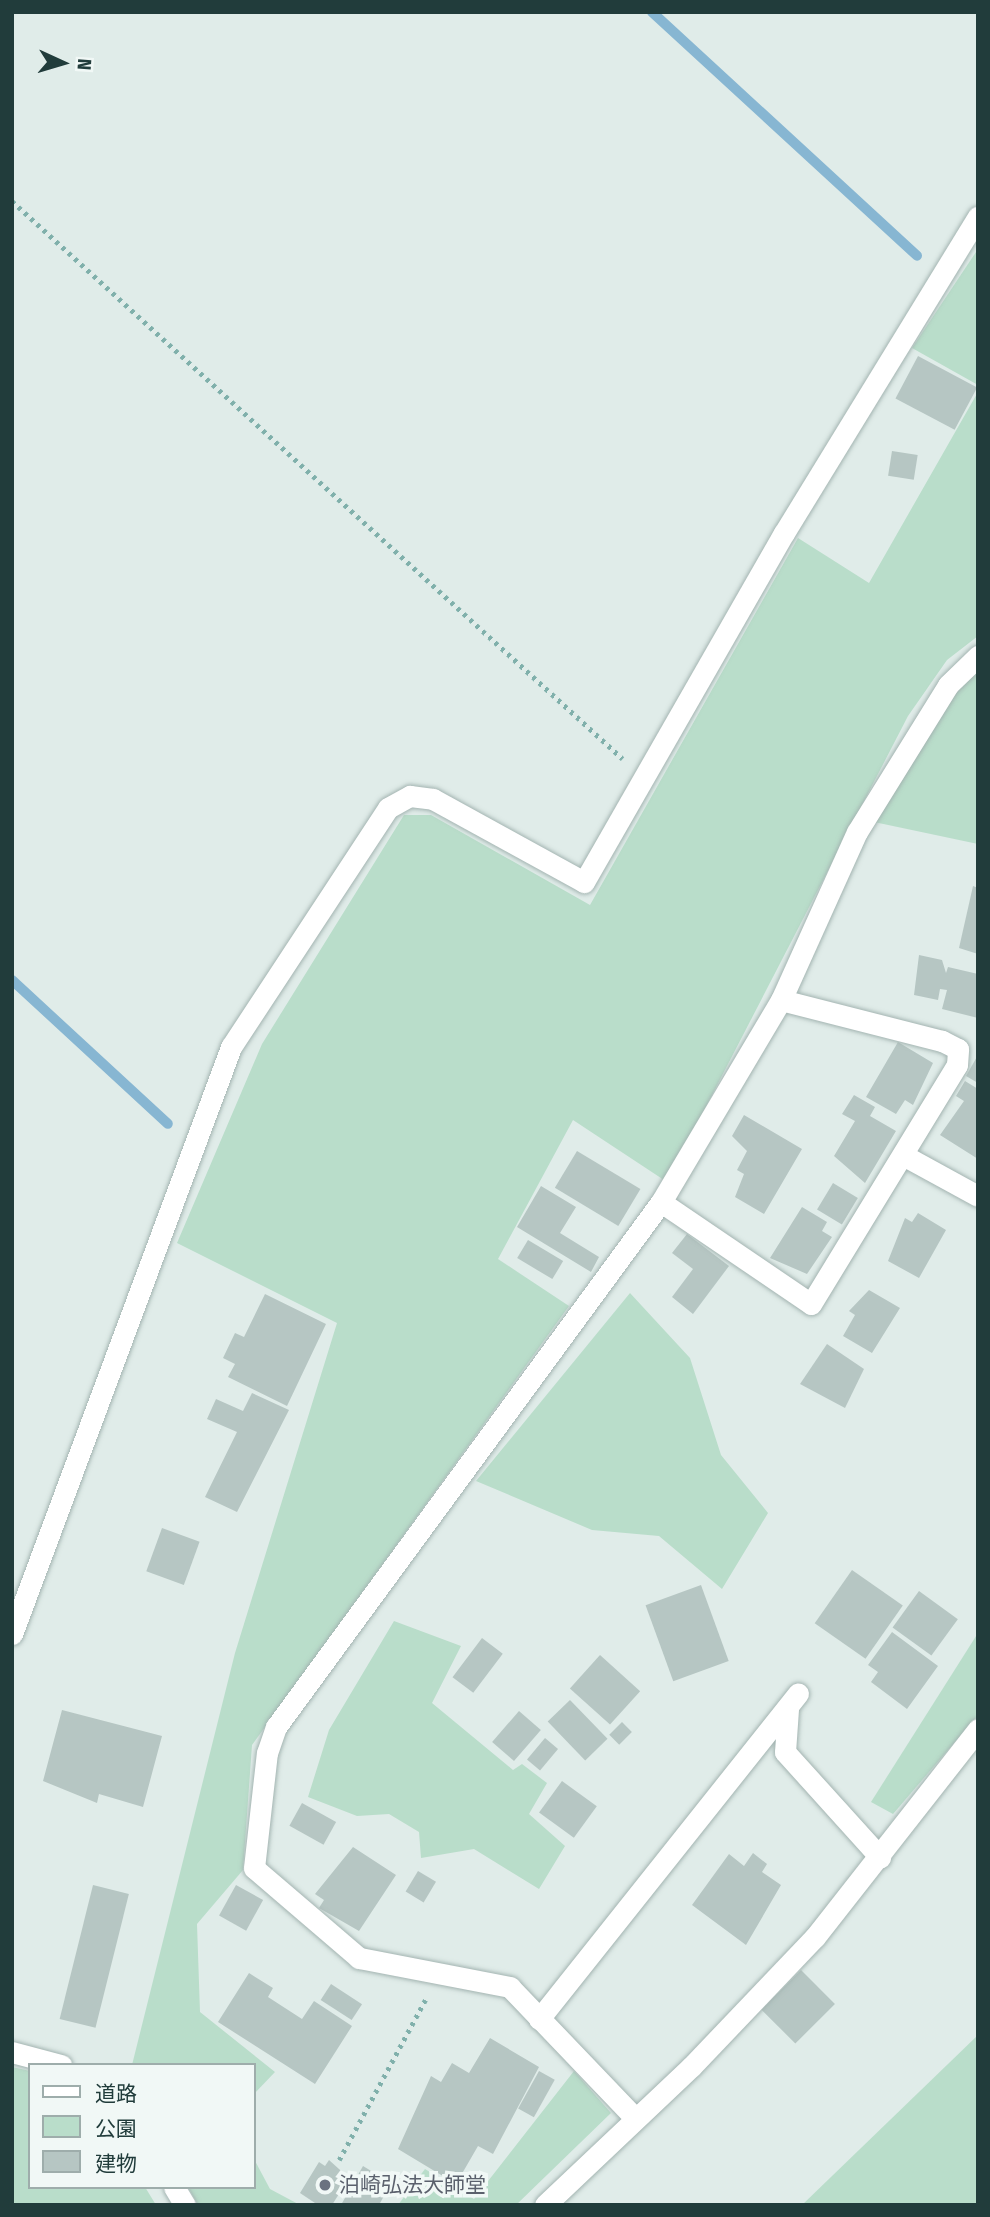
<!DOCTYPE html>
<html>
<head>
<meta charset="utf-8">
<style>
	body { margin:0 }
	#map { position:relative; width:990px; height:2217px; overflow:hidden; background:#e0ece9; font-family:"Fira Sans Condensed","Noto Sans JP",sans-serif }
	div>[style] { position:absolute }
	.green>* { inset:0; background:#b9ddca }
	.stream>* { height:10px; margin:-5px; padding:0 5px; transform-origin:5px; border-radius:5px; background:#87b6d2 }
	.building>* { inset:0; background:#b6c6c3; transform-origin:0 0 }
	.path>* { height:4.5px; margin-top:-2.25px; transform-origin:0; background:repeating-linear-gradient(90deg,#80b0ab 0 3.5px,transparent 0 8.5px) }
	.roads { filter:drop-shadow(0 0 2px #a3b4b1) drop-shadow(0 0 2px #a3b4b1) }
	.minor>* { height:21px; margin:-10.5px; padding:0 10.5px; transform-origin:10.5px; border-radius:10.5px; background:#fff }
	.dots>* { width:19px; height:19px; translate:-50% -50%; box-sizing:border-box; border:4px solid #f1f8f6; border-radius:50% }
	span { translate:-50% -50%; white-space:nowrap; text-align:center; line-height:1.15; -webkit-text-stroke:7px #f1f8f6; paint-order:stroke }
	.worship-label { font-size:21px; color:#5b616d }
	.left { translate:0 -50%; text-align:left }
	.frame { position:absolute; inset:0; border:14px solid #213c3b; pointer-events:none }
	.legend { position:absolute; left:28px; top:2063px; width:228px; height:126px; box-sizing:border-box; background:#f1f8f6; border:2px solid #9eadab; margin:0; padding:9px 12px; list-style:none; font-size:21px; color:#213c3b }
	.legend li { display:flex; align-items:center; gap:14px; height:35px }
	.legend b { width:35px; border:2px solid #9eadab }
	.north { position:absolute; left:28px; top:28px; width:70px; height:70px; -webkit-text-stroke:5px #f1f8f6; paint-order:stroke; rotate:94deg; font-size:19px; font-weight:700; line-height:28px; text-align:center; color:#213c3b }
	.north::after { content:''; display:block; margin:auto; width:24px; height:32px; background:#213c3b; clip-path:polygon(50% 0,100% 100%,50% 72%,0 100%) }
</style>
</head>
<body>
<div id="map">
	<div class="green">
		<div style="clip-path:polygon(978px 249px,978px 385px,912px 348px)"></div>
		<div style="clip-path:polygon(978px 392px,978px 636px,947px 660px,908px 716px,667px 1182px,573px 1120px,498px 1259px,569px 1306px,252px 1745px,243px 1870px,197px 1924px,200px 2012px,275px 2072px,254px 2094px,254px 2065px,132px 2065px,235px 1653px,337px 1323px,177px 1243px,262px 1044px,404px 815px,431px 815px,590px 905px,798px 538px,869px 583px)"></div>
		<div style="clip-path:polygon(978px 670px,978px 844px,874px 822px,954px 692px)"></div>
		<div style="clip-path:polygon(630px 1293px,690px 1358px,721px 1455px,768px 1513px,722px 1589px,659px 1536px,592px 1530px,476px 1481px)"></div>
		<div style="clip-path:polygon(394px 1621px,461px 1646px,432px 1703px,513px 1770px,522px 1764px,547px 1783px,529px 1814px,565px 1846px,539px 1889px,474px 1849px,421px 1858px,419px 1832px,389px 1814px,357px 1816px,308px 1797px,329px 1730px)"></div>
		<div style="clip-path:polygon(978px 1633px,978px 1715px,893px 1814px,871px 1802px)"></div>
		<div style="clip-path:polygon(978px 2035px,978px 2205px,802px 2205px)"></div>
		<div style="clip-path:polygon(12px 2067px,30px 2071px,30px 2187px,145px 2187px,156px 2205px,12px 2205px)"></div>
		<div style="clip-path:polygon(574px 2071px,611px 2113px,516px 2205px,398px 2205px,425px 2169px,474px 2199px)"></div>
		<div style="clip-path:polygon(254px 2159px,270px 2189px,300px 2205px,198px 2205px,188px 2187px,254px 2187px)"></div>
	</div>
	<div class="stream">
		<div style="left:652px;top:12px;width:360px;rotate:42.6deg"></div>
		<div style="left:12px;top:980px;width:212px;rotate:42.7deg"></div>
	</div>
	<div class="building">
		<div style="left:918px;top:356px;width:67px;height:48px;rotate:28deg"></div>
		<div style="left:892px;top:451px;width:26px;height:25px;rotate:9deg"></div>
		<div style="clip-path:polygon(973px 886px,978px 888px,978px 954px,959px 948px)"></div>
		<div style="clip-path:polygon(919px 955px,942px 960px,946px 973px,948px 967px,978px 974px,978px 1018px,942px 1009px,947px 990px,940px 989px,938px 1000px,914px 995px)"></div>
		<div style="clip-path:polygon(898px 1042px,933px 1063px,913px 1105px,905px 1100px,896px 1114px,866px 1097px)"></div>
		<div style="clip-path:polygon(978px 1055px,978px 1083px,966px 1076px)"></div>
		<div style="clip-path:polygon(965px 1081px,978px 1089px,978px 1159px,940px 1135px,964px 1101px,956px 1096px)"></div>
		<div style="clip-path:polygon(854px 1095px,875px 1107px,870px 1116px,896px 1131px,865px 1183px,834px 1156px,855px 1121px,842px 1114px)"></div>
		<div style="clip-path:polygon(744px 1115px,802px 1149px,764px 1214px,735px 1197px,744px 1174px,737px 1170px,747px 1151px,732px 1136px)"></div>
		<div style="left:577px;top:1151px;width:74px;height:43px;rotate:31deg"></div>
		<div style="left:833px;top:1183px;width:29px;height:31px;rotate:31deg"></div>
		<div style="clip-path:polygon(541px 1186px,576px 1207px,560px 1233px,599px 1257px,591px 1272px,517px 1227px)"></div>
		<div style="clip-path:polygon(802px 1207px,827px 1222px,822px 1231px,832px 1237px,807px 1274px,770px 1258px)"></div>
		<div style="clip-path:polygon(918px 1213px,946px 1230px,919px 1278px,888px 1261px,905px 1218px,912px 1222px)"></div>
		<div style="clip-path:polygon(687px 1234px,729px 1266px,693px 1314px,672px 1297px,693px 1269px,672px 1253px)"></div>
		<div style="left:528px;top:1240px;width:41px;height:21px;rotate:31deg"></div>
		<div style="clip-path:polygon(869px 1290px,900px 1308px,872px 1353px,843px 1336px,855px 1315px,849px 1311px)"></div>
		<div style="clip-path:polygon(265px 1294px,326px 1324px,287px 1406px,228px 1377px,235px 1364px,223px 1358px,235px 1333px,244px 1337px)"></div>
		<div style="clip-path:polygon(827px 1344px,864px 1369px,845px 1408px,800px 1384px)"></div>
		<div style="clip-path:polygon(252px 1393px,289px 1410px,237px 1512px,205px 1497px,237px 1432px,207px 1419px,216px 1399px,243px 1411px)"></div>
		<div style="left:162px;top:1528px;width:40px;height:46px;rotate:20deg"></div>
		<div style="left:852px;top:1570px;width:62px;height:65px;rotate:35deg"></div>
		<div style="left:701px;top:1585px;width:81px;height:59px;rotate:70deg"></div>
		<div style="left:919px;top:1591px;width:48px;height:45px;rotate:36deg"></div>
		<div style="clip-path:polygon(892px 1632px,938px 1666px,907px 1709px,871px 1682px,878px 1672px,868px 1665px)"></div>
		<div style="left:482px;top:1638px;width:26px;height:49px;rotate:37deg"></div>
		<div style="left:600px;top:1655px;width:54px;height:45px;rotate:42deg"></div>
		<div style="left:570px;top:1700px;width:54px;height:31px;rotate:46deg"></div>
		<div style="clip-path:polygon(62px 1710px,162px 1736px,143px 1807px,99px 1794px,97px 1803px,43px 1781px)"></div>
		<div style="left:519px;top:1711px;width:29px;height:41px;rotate:41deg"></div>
		<div style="left:622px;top:1722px;width:14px;height:18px;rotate:45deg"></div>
		<div style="left:545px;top:1738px;width:17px;height:28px;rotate:40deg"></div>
		<div style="left:562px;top:1781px;width:43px;height:39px;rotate:36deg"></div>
		<div style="left:302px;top:1803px;width:39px;height:26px;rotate:29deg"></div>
		<div style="clip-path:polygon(353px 1847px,396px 1875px,359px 1931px,319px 1908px,324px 1900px,315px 1894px)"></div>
		<div style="clip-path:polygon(753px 1853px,767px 1864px,762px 1872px,781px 1885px,746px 1945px,692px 1905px,729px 1854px,744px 1866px)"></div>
		<div style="left:418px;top:1871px;width:21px;height:24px;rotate:31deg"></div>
		<div style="left:93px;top:1885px;width:37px;height:138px;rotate:14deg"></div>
		<div style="left:236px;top:1885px;width:31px;height:35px;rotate:29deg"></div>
		<div style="left:801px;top:1970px;width:48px;height:56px;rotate:45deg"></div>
		<div style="clip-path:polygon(249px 1973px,273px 1988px,268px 1997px,302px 2019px,314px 2001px,352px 2026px,315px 2084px,218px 2022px)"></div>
		<div style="left:331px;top:1984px;width:37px;height:19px;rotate:33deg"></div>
		<div style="clip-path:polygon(490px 2038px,539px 2067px,493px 2154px,478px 2146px,456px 2184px,398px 2149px,431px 2076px,441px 2082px,452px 2063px,469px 2073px)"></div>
		<div style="left:539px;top:2071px;width:18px;height:43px;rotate:29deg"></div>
		<div style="clip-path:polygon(329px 2160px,349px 2178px,332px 2205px,318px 2205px,300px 2193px,319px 2162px,325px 2166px)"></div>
		<div style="clip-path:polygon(363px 2166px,391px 2183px,379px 2205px,341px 2205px)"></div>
	</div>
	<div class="path">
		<div style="left:12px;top:201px;width:827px;rotate:42.4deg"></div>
		<div style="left:339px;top:2160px;width:182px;rotate:-61.7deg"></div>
	</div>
	<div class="roads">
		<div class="minor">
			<div style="left:903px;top:1155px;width:85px;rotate:28.7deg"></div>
			<div style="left:661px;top:1202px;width:181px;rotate:34.2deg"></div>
			<div style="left:811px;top:1304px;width:280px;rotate:-58.6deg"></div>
			<div style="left:957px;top:1065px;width:16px;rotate:-86deg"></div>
			<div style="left:958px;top:1049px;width:18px;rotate:-153deg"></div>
			<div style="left:942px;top:1041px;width:166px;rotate:-165.7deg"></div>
			<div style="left:12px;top:1634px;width:627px;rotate:-69.54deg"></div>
			<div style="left:231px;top:1047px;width:286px;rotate:-56.7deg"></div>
			<div style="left:388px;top:808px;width:25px;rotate:-29deg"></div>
			<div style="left:410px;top:796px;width:23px;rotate:7deg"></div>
			<div style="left:433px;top:799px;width:172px;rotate:28.8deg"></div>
			<div style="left:584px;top:882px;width:402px;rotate:-60.2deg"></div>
			<div style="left:784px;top:533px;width:371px;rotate:-58.5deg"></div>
			<div style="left:788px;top:1709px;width:43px;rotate:94deg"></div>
			<div style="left:785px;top:1752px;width:142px;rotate:47.9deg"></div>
			<div style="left:539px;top:2019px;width:416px;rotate:-51.5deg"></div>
			<div style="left:12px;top:2052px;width:51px;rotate:14.9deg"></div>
			<div style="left:635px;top:2118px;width:181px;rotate:-133.7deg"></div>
			<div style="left:510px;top:1987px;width:154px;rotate:-169.1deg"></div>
			<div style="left:359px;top:1958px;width:138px;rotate:-139.4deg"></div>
			<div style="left:254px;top:1868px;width:116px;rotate:-83.6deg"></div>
			<div style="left:267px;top:1753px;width:28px;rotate:-71deg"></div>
			<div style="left:276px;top:1727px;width:651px;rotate:-53.75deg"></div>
			<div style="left:661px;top:1202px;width:235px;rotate:-59.3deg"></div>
			<div style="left:781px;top:1000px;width:184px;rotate:-65.7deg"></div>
			<div style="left:857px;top:832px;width:173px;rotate:-58.2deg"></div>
			<div style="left:948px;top:685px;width:42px;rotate:-44deg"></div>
			<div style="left:174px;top:2187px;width:21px;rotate:59deg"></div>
			<div style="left:545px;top:2205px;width:202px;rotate:-43.4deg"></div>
			<div style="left:692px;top:2066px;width:178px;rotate:-46.4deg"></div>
			<div style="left:815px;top:1937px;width:264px;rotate:-51.9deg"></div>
		</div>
	</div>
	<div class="dots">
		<div style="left:325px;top:2185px;background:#6b7280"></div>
	</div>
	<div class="worship-label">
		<span class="left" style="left:339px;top:2185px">泊崎弘法大師堂</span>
	</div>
	<div class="frame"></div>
	<ul class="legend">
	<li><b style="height:9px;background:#fff"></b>道路</li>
	<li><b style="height:19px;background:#b9ddca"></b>公園</li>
	<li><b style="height:19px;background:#b6c6c3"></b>建物</li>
	</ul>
	<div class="north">N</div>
</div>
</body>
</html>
